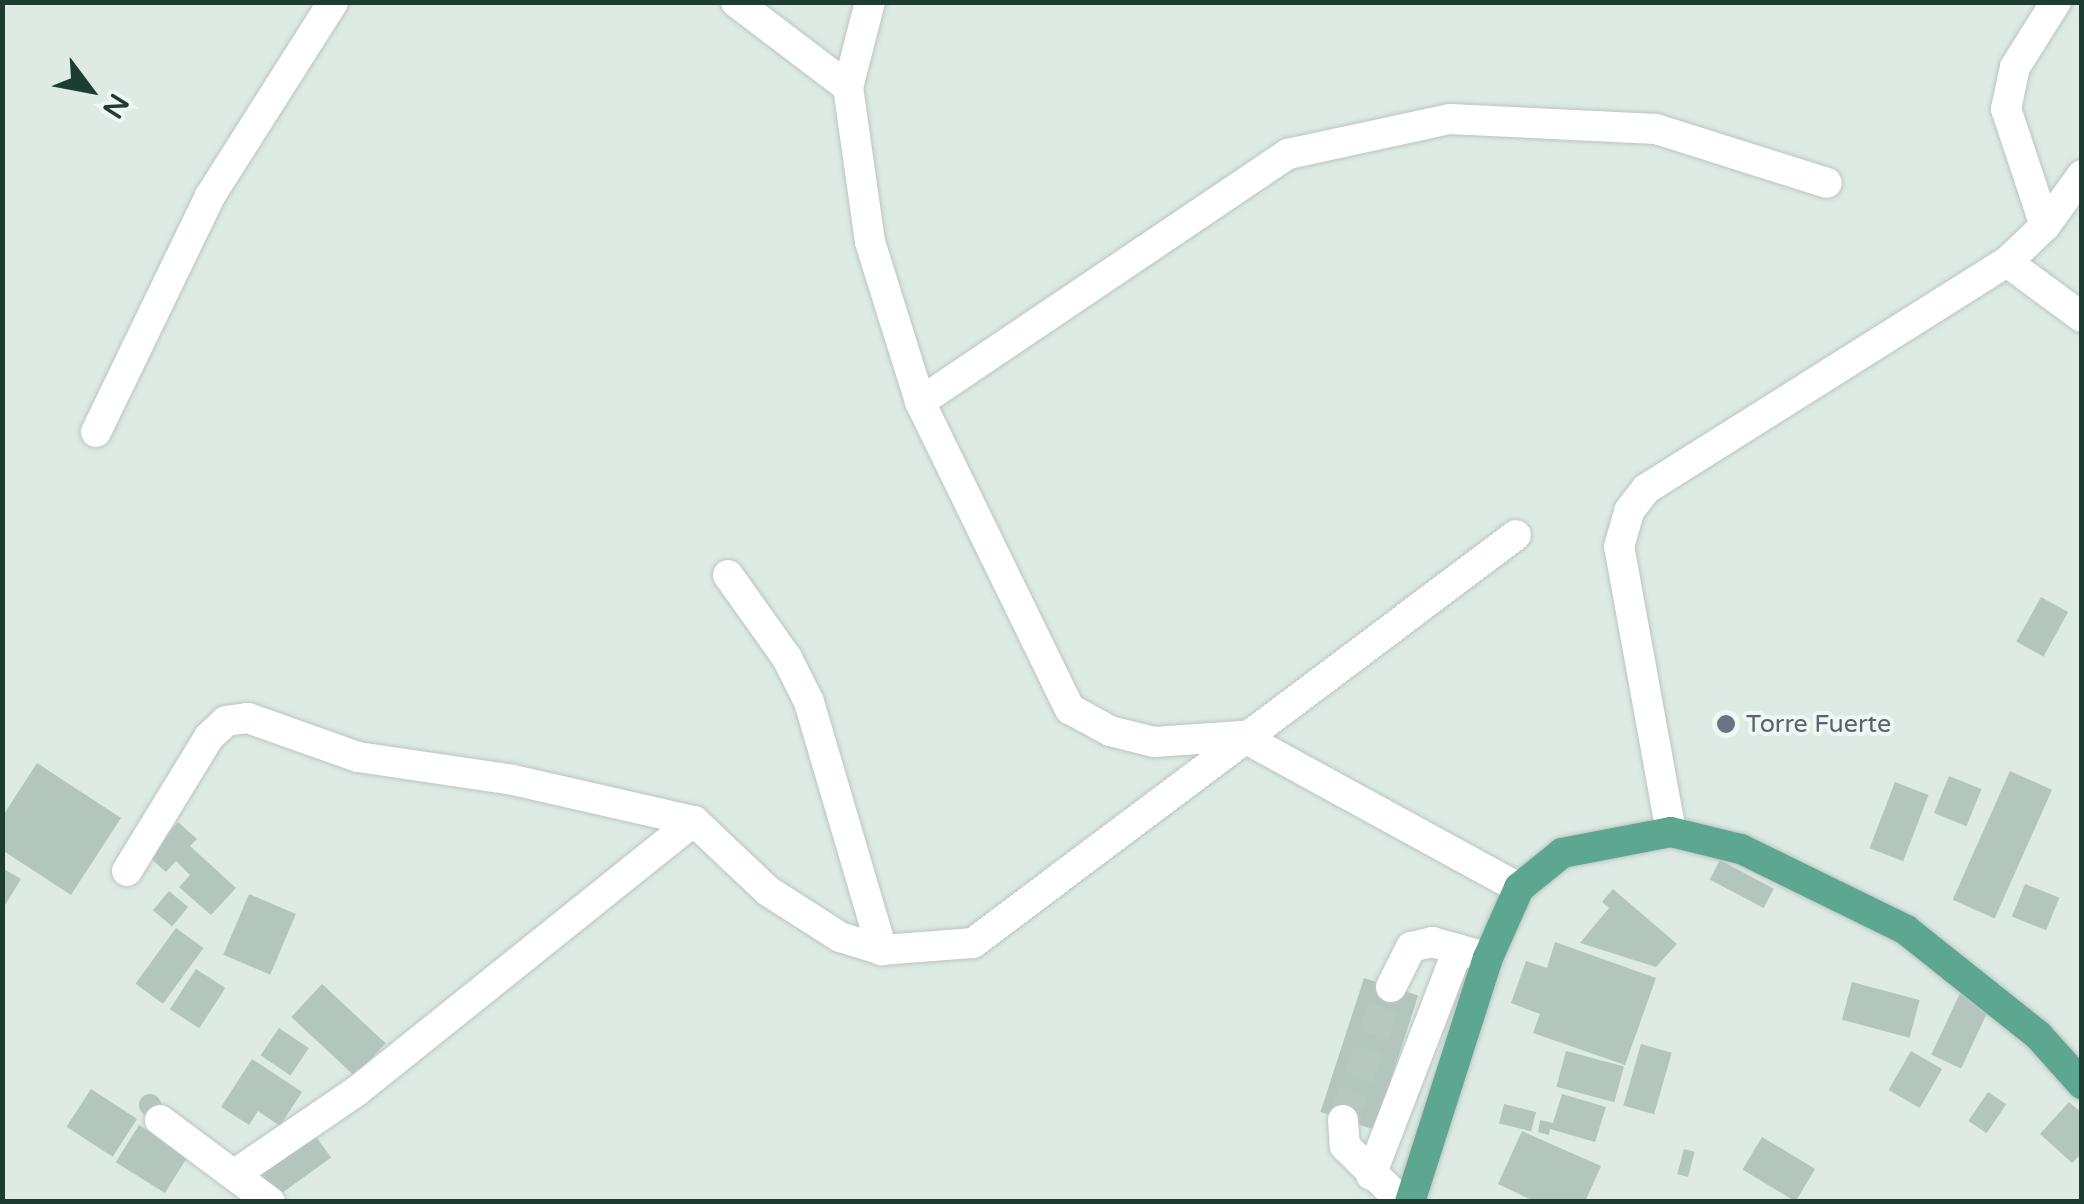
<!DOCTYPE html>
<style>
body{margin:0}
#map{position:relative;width:2084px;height:1204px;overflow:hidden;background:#ddebe4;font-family:"Varela Round",sans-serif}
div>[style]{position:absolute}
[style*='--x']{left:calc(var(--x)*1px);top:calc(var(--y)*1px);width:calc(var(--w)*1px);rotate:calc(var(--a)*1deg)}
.building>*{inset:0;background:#b3c6bd;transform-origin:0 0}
.round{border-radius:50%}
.minor-tunnel>*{height:30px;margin-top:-15px;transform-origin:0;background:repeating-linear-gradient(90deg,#b7c8c0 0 30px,transparent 0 45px)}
.roads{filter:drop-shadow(0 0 2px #bbc5c2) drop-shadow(0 0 2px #bbc5c2)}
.minor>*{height:30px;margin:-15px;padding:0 15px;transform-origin:15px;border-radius:15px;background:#fff}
.major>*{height:30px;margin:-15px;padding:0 15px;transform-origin:15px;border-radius:15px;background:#5da68f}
.dots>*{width:28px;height:28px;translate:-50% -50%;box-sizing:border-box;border:5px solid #eef8f2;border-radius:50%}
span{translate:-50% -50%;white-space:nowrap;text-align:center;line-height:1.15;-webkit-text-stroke:8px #eef8f2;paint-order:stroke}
.worship-label{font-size:25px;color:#5b616d}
.left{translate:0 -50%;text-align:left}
.frame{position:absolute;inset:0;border:5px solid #1d3d32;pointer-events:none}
.north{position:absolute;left:40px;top:40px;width:100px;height:100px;-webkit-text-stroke:8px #eef8f2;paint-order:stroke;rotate:122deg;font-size:28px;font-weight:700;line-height:40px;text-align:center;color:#1d3d32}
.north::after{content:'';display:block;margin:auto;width:35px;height:45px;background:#1d3d32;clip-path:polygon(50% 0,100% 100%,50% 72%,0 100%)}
</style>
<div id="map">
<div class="building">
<i style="left:2041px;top:597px;width:31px;height:51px;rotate:29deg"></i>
<i style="clip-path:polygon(37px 763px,121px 818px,71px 895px,2px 850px,2px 817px)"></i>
<i style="left:2010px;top:771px;width:46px;height:141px;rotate:24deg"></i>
<i style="left:1949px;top:776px;width:35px;height:40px;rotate:22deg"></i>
<i style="left:1895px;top:782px;width:36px;height:71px;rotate:21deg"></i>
<i style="clip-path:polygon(178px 822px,197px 839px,190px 846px,236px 888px,211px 915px,179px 887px,190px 875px,176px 861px,166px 872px,148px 856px)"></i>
<i style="left:1720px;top:860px;width:61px;height:22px;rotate:28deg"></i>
<i style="clip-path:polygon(2px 868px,21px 879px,2px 910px)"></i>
<i style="left:2025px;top:884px;width:37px;height:35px;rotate:22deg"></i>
<i style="clip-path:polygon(1613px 889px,1677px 944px,1656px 967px,1580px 943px,1609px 908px,1602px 902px)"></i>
<i style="left:169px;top:891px;width:25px;height:25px;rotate:40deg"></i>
<i style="left:249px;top:894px;width:51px;height:66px;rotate:23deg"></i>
<i style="left:176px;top:928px;width:34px;height:69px;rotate:36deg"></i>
<i style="clip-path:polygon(1555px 942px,1656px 978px,1625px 1065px,1533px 1033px,1540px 1014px,1511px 1003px,1526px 961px,1547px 968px)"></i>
<i style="left:196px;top:969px;width:35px;height:48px;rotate:33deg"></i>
<i style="left:1364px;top:978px;width:57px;height:141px;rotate:18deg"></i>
<i style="left:1852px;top:982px;width:70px;height:39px;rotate:15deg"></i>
<i style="left:322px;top:984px;width:87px;height:45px;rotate:43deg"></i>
<i style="left:1960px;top:993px;width:33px;height:68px;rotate:25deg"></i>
<i style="left:279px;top:1028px;width:36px;height:33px;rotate:34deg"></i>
<i style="left:1641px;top:1044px;width:32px;height:64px;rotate:16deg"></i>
<i style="left:1566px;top:1051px;width:60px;height:37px;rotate:15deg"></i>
<i style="left:1911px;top:1051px;width:36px;height:45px;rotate:30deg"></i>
<i style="clip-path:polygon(252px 1059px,302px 1092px,280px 1126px,258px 1111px,249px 1125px,221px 1107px)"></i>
<i style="left:91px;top:1089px;width:55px;height:45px;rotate:33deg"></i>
<i style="left:1988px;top:1092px;width:22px;height:35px;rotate:34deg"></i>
<i style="clip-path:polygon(1562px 1094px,1606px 1107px,1595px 1142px,1550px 1129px,1549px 1135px,1538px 1132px,1540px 1120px,1553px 1123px)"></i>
<i class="round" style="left:139px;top:1094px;width:22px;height:22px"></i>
<i style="clip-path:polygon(2069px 1102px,2082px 1113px,2082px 1153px,2072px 1163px,2040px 1134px)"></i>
<i style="left:1504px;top:1104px;width:33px;height:20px;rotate:14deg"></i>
<i style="left:139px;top:1125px;width:58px;height:44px;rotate:32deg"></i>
<i style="clip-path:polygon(1522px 1131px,1601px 1166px,1585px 1202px,1536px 1202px,1498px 1184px)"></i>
<i style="left:314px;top:1134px;width:29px;height:67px;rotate:54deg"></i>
<i style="left:1762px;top:1137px;width:62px;height:38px;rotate:31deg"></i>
<i style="left:1684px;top:1149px;width:11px;height:26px;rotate:15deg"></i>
</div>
<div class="minor-tunnel">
<i style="--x:1343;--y:1120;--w:141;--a:-70.2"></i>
</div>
<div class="roads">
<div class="minor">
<i style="--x:736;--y:2;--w:141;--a:37.2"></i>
<i style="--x:870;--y:2;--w:88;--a:104.5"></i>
<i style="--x:848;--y:87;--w:157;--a:81.9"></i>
<i style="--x:870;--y:242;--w:168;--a:72.6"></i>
<i style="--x:920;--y:402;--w:342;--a:64"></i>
<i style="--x:1070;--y:709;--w:46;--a:28.8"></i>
<i style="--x:1110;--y:731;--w:45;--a:14"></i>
<i style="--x:1154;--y:742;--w:87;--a:-3.9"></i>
<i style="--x:1241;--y:736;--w:317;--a:28.7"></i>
<i style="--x:2045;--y:226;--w:123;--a:-108.4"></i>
<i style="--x:2006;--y:109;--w:43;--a:-77.9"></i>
<i style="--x:2015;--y:67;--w:77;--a:-57.8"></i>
<i style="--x:2007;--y:262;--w:93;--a:36.3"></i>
<i style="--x:920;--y:402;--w:444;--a:-34"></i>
<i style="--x:1288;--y:154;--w:166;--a:-12.2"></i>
<i style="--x:1450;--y:119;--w:206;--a:2.8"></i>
<i style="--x:1656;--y:129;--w:179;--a:17.5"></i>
<i style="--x:96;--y:432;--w:262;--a:-64.2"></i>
<i style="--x:210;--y:196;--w:230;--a:-57.6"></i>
<i style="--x:728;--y:575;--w:102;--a:54.6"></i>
<i style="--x:787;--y:658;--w:49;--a:63.4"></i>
<i style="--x:809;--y:702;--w:259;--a:73.6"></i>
<i style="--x:1671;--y:832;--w:290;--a:-100.3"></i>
<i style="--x:1619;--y:547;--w:37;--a:-74"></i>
<i style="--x:1629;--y:511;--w:28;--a:-52"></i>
<i style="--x:1646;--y:489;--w:426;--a:-32.2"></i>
<i style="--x:2007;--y:262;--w:52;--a:-43.5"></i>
<i style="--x:2045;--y:226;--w:63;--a:-54"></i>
<i style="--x:127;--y:871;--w:157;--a:-58.5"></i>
<i style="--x:209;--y:737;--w:23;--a:-43"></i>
<i style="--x:226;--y:721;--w:22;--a:-8"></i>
<i style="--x:248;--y:718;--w:117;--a:19.5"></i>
<i style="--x:358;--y:757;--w:157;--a:8.4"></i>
<i style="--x:513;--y:780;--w:186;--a:12.8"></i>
<i style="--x:694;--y:821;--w:102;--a:43.4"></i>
<i style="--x:768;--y:891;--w:85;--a:32.6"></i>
<i style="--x:840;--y:937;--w:44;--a:17.2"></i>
<i style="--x:882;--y:950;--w:91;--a:-4.4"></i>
<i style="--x:973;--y:943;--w:679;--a:-36.92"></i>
<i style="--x:1391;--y:987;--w:45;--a:-63.4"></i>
<i style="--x:1411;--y:947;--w:22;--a:-13"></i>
<i style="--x:1432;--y:942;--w:45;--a:15.6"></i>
<i style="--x:160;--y:1120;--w:137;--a:36.7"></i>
<i style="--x:1343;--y:1120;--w:26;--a:86"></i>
<i style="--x:1345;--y:1146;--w:80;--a:44.5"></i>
<i style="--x:238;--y:1172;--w:145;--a:-34.3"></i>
<i style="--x:358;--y:1090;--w:430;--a:-38.7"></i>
<i style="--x:1371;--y:1175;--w:242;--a:-68.9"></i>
</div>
<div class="major">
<i style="--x:1410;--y:1202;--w:256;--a:-72.3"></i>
<i style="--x:1488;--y:958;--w:77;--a:-66.1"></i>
<i style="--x:1519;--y:888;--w:55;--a:-39.1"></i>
<i style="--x:1562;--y:853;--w:111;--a:-10.9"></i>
<i style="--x:1671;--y:832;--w:72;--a:13.7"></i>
<i style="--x:1741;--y:849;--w:184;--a:26.1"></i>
<i style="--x:1906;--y:930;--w:169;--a:38.5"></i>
<i style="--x:2038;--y:1035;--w:66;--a:48.1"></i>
</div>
</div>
<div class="dots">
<i style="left:1726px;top:724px;background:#6b7280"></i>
</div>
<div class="worship-label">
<span class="left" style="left:1746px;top:724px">Torre Fuerte</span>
</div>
<div class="frame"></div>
<div class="north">N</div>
</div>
